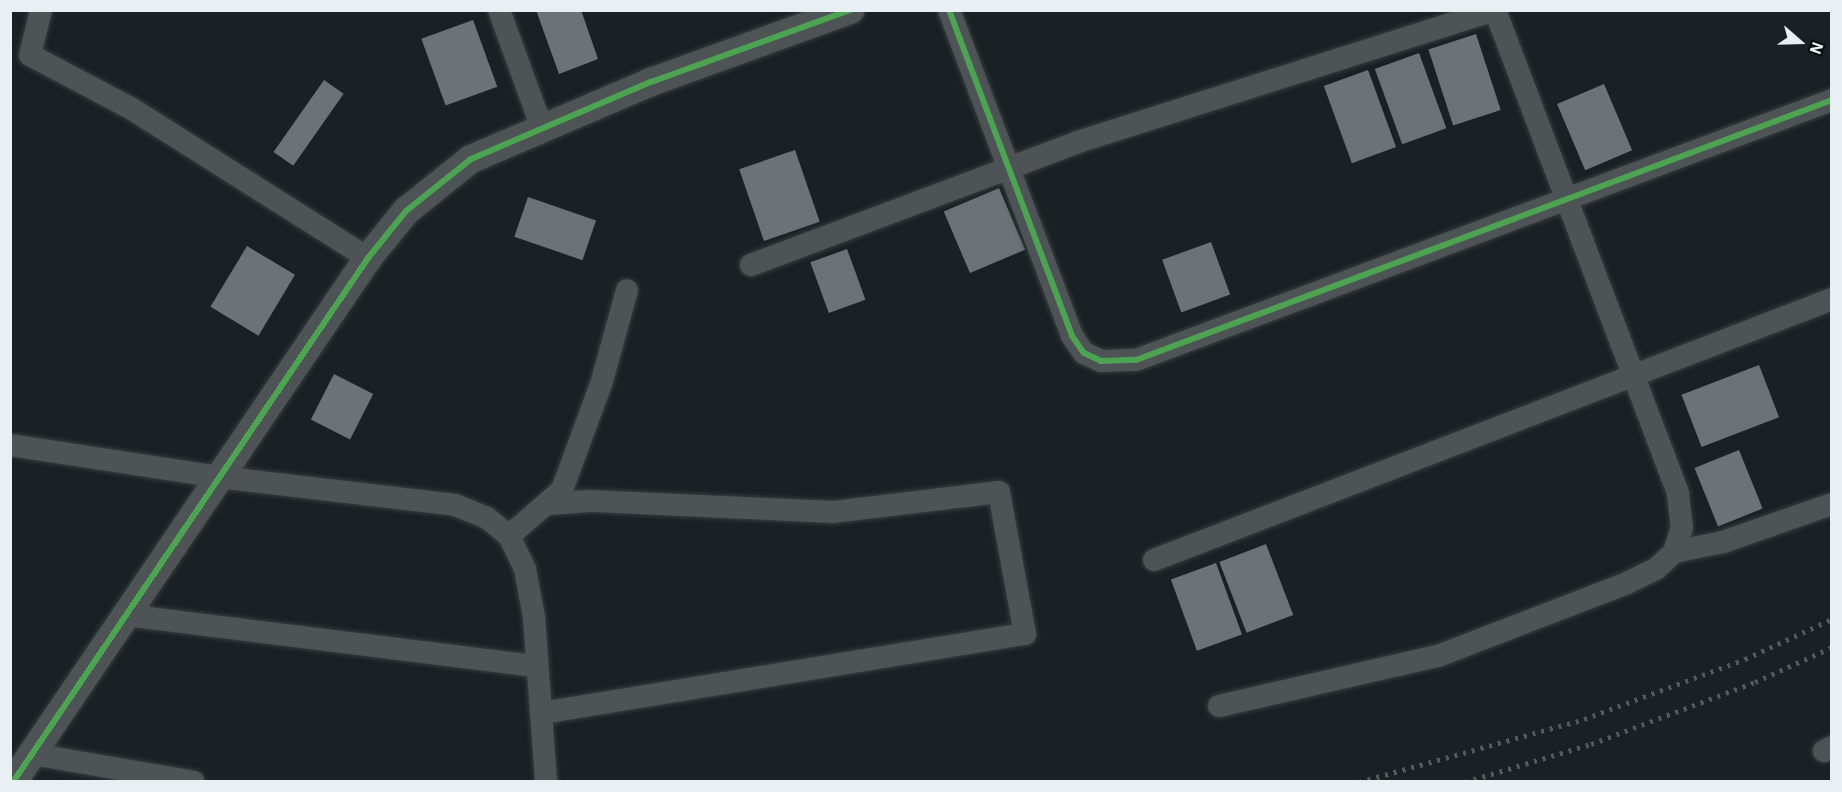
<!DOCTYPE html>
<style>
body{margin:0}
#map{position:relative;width:1842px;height:792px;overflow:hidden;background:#1a2124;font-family:"IBM Plex Sans",sans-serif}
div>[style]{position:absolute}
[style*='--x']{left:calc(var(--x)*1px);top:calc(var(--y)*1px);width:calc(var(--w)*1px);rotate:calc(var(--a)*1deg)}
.building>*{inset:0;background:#6c7376;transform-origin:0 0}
.roads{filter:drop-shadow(0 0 2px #373c3f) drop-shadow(0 0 2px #373c3f)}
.minor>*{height:22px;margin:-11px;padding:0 11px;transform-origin:11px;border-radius:11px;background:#4e5355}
.tertiary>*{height:28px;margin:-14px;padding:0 14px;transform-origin:14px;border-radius:14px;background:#4e5355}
.rail>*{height:4.5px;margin-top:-2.25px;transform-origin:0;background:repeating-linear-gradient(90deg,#55595b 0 3px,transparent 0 9px)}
.cycleway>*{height:6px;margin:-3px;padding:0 3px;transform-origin:3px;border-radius:3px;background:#4ca352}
span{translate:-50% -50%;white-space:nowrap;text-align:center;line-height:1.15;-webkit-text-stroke:6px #060b0d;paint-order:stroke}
.frame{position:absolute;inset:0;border:12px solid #e8f0f4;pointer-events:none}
.north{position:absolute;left:1770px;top:12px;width:60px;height:60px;-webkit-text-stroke:4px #060b0d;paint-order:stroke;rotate:110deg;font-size:16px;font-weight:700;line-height:24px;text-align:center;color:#e8f0f4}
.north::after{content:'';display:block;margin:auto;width:21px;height:27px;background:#e8f0f4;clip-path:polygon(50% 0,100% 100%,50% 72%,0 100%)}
</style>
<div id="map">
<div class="building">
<i style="clip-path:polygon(536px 10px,581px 10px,598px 59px,559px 74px)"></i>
<i style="left:473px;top:20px;width:71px;height:55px;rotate:70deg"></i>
<i style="left:1476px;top:34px;width:80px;height:50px;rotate:72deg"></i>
<i style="left:1419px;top:53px;width:80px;height:47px;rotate:70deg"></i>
<i style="left:1368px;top:70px;width:82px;height:47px;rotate:70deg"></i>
<i style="left:324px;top:80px;width:24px;height:88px;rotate:35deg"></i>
<i style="left:1604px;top:84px;width:72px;height:51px;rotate:67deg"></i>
<i style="left:795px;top:150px;width:76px;height:59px;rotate:71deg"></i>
<i style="left:999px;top:188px;width:67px;height:60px;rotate:67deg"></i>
<i style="left:528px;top:197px;width:72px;height:42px;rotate:19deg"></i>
<i style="left:1211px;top:242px;width:56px;height:52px;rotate:70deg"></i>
<i style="left:247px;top:246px;width:56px;height:71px;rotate:31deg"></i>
<i style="left:847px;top:249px;width:54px;height:39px;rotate:70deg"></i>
<i style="left:1759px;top:365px;width:56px;height:83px;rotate:69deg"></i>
<i style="left:334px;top:374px;width:44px;height:51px;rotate:27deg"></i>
<i style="left:1739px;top:450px;width:63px;height:48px;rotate:68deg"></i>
<i style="left:1266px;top:544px;width:76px;height:50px;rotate:69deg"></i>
<i style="left:1216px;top:563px;width:76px;height:48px;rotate:70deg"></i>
</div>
<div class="roads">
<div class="minor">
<i style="--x:41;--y:10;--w:46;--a:103.7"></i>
<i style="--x:30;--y:55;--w:115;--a:27.9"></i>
<i style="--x:132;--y:109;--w:279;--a:32.3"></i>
<i style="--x:499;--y:10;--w:126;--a:70"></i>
<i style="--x:949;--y:10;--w:348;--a:69.3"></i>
<i style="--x:1072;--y:336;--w:21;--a:55"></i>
<i style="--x:1084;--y:353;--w:19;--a:25"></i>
<i style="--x:1101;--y:361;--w:35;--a:-2"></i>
<i style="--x:1136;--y:360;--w:743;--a:-20.48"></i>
<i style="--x:751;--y:265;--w:349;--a:-20.6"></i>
<i style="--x:1078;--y:142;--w:435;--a:-17.6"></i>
<i style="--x:10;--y:445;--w:210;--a:8.7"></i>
<i style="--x:218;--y:477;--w:239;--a:6.7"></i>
<i style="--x:455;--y:505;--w:35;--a:22"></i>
<i style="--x:487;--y:518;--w:28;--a:39"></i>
<i style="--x:509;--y:536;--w:37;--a:64"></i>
<i style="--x:525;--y:569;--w:49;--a:79.4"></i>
<i style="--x:534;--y:617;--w:165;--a:85.8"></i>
<i style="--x:509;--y:536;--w:70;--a:-41"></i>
<i style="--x:562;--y:490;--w:116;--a:-69.8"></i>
<i style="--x:602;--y:381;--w:94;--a:-74.6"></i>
<i style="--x:1674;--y:552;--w:50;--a:-11.5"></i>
<i style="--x:1723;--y:542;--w:115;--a:-19.2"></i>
<i style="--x:1154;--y:560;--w:727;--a:-21.05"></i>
<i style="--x:125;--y:615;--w:415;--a:7.1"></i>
<i style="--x:1219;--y:706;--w:225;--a:-12.9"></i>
<i style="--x:1438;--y:656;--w:203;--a:-21.1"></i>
<i style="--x:1627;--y:583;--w:32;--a:-26"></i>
<i style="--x:1656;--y:569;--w:25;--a:-43"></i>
<i style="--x:1674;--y:552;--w:25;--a:-72"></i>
<i style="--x:1682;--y:528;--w:35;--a:-97"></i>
<i style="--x:1678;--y:493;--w:517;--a:-110.75"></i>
<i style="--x:541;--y:713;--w:490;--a:-9.3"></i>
<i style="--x:1025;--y:634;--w:144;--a:-100.4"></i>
<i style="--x:999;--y:492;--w:166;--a:173.1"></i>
<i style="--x:834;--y:512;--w:245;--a:-177.4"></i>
<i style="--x:589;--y:501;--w:40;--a:175.7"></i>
<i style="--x:1824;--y:751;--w:9;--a:-27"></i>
<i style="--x:32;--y:754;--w:164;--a:9.8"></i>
</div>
<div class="tertiary">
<i style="--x:13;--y:782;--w:633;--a:-55.88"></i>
<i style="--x:368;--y:258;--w:60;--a:-51"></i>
<i style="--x:406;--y:211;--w:83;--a:-38.7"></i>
<i style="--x:471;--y:159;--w:196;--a:-23.2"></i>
<i style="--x:651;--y:82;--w:212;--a:-19.9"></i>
</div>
</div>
<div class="rail">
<i style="--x:1359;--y:782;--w:234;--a:-15.6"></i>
<i style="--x:1584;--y:719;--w:172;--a:-20.4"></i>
<i style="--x:1745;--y:659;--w:96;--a:-24.7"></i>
<i style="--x:1465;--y:782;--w:132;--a:-16.8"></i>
<i style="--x:1591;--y:744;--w:175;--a:-20.7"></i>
<i style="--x:1755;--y:682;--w:85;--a:-24.4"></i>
</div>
<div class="cycleway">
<i style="--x:949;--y:10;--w:348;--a:69.3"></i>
<i style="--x:1072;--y:336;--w:21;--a:55"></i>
<i style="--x:1084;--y:353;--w:19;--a:25"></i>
<i style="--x:1101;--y:361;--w:35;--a:-2"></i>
<i style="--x:1136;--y:360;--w:743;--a:-20.48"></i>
<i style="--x:13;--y:782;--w:633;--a:-55.88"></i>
<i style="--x:368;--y:258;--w:60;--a:-51"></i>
<i style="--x:406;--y:211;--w:83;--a:-38.7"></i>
<i style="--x:471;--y:159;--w:196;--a:-23.2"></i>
<i style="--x:651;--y:82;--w:212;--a:-19.9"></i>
</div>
<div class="frame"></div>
<div class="north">N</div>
</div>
